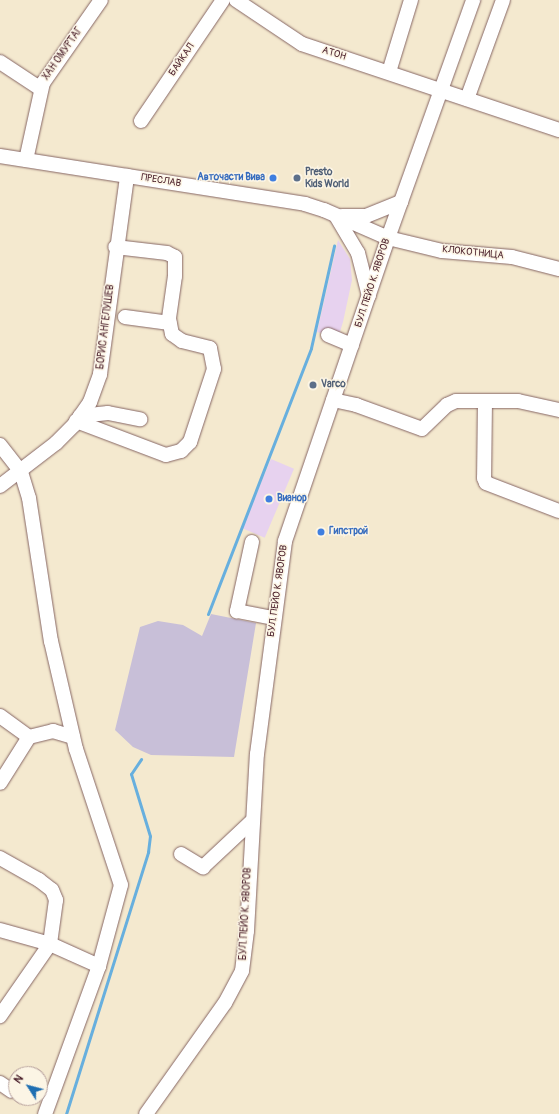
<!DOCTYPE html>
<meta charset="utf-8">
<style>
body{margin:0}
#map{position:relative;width:559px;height:1114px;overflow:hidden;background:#f4e9cf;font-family:Pangolin,sans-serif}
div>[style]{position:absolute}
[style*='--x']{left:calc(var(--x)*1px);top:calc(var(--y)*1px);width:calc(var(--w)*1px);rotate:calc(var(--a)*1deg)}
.built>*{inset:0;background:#e7d2ef;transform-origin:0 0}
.industrial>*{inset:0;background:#c8bfd8}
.stream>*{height:3px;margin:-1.5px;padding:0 1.5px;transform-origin:1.5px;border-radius:1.5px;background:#67afde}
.roads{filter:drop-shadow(0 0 1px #866664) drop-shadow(0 0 1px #866664)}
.minor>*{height:14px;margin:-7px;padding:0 7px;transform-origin:7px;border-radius:7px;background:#fff}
.dots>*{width:11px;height:11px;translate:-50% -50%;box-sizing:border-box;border:2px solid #fcf5e5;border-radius:50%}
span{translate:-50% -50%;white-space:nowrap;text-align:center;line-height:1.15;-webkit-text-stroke:3px #fcf5e5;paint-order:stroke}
.street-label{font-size:10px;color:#4a1f2b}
.service-label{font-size:10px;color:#4e5e75;font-weight:700}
.left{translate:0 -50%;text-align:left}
.shop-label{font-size:10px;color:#366cbe;font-weight:700}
.right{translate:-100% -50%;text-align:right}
.north{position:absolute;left:8px;top:1066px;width:40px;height:40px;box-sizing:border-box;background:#fcf5e5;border:1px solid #b59f9b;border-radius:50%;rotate:306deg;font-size:11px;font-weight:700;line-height:16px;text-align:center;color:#4a1f2b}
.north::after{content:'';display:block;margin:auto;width:14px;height:18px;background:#1f6fb2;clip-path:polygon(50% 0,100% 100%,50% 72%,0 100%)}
</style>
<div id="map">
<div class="built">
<i style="clip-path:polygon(338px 240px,350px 259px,352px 280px,343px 322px,339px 335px,335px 337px,317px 332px)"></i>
<i style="left:271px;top:459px;width:25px;height:75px;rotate:23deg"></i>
</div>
<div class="industrial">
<i style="clip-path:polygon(211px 614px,256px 623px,234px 757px,151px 755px,133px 747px,115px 730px,140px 627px,158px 621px,183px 625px,202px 636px)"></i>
</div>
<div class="stream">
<i style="--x:208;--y:614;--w:285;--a:-68.8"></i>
<i style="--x:311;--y:348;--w:105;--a:-77.3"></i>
<i style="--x:66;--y:1114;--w:275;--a:-72.6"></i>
<i style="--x:148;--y:852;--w:16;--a:-83"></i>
<i style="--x:150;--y:836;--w:65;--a:-107"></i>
<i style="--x:131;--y:774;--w:18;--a:-56"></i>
</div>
<div class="roads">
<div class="minor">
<i style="--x:236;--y:0;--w:79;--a:33.7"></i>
<i style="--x:302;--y:44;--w:271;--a:18.5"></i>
<i style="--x:0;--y:62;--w:49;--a:33.4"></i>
<i style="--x:389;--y:72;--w:75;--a:-73"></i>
<i style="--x:467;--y:99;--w:105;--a:-70"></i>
<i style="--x:141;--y:121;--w:146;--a:-55.9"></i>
<i style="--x:0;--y:156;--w:309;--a:8.9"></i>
<i style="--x:305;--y:204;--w:20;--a:18"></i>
<i style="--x:324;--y:210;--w:70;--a:23.6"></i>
<i style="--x:388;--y:238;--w:56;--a:13.5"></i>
<i style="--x:442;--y:251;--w:70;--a:4.9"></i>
<i style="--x:512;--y:257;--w:49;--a:14.3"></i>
<i style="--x:26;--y:160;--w:79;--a:-77.6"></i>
<i style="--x:43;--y:83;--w:101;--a:-55.1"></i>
<i style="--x:336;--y:216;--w:43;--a:59.3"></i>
<i style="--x:358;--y:253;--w:44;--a:75.7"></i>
<i style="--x:342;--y:216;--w:24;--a:0"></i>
<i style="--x:366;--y:216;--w:38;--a:-22"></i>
<i style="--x:125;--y:317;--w:45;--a:7.6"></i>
<i style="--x:328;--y:335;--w:26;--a:23"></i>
<i style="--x:333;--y:400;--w:24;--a:12"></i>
<i style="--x:356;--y:405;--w:70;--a:20"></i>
<i style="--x:422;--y:429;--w:35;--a:-44"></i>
<i style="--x:447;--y:405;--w:10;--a:-24"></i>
<i style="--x:456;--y:401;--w:29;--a:0"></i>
<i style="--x:485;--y:401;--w:77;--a:90.7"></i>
<i style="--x:484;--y:478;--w:5;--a:68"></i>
<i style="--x:486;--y:483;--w:78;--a:21"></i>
<i style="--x:485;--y:401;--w:33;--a:0"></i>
<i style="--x:518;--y:401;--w:42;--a:12.4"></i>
<i style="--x:80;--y:416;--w:28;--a:-6"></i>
<i style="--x:108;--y:413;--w:33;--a:11"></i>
<i style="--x:76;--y:421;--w:96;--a:20.7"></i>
<i style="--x:166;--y:455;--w:16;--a:-15"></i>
<i style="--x:181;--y:451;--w:13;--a:-45"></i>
<i style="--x:190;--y:442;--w:77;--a:-71.8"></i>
<i style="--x:214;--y:369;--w:21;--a:-101"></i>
<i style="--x:210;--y:348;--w:29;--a:-166"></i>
<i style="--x:182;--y:341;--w:12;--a:-145"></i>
<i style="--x:172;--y:334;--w:16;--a:-101"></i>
<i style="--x:169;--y:318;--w:42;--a:-81.9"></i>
<i style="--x:175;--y:276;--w:19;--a:-90"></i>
<i style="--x:175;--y:257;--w:9;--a:-153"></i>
<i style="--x:167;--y:253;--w:52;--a:-173.4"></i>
<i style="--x:0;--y:445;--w:34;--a:52"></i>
<i style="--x:21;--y:472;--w:27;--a:73"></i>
<i style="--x:29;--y:498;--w:145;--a:81.3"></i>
<i style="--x:51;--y:641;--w:111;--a:77"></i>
<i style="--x:76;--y:749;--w:143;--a:71.7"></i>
<i style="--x:121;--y:885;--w:84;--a:105.2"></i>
<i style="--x:99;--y:966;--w:158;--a:110"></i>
<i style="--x:0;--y:486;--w:71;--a:-37.5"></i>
<i style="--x:56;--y:443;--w:25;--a:-45"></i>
<i style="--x:74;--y:425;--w:28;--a:-55"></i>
<i style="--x:90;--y:402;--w:30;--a:-70"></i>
<i style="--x:100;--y:374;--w:200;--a:-82.2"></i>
<i style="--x:252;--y:542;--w:71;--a:102.3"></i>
<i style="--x:237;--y:611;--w:38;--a:11"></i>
<i style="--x:0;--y:716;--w:36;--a:36"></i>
<i style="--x:29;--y:737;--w:54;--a:122.2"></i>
<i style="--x:29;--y:737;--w:25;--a:-14"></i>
<i style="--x:53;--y:731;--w:21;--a:17"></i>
<i style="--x:181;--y:854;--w:26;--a:31"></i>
<i style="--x:203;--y:867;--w:66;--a:-43.2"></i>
<i style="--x:0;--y:858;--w:45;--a:29.4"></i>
<i style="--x:39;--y:880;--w:16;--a:38"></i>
<i style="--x:52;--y:890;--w:11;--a:68"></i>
<i style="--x:56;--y:900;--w:44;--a:97.8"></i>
<i style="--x:50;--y:944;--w:88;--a:124.8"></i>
<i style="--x:0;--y:930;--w:52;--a:15.6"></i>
<i style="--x:50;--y:944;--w:54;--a:24.2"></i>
<i style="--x:0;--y:1083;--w:14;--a:34"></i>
<i style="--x:146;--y:1114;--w:136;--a:-54.6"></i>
<i style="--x:225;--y:1003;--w:36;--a:-62"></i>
<i style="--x:242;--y:971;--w:40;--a:-82.9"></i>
<i style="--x:247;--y:931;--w:177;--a:-86.8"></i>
<i style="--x:257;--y:754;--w:215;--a:-82.5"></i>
<i style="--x:285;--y:541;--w:320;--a:-71.2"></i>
<i style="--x:388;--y:238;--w:253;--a:-70.3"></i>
</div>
</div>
<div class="dots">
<i style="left:273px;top:178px;background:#3f7fe0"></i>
<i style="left:297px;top:178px;background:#5c6f8a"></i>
<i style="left:313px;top:385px;background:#5c6f8a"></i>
<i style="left:269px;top:499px;background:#3f7fe0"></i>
<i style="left:321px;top:532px;background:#3f7fe0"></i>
</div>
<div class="street-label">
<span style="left:63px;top:54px;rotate:-55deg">ХАН ОМУРТАГ</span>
<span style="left:334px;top:54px;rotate:17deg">АТОН</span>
<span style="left:182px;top:60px;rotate:-56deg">БАЙКАЛ</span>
<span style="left:161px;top:181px;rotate:9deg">ПРЕСЛАВ</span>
<span style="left:473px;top:253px;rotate:6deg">КЛОКОТНИЦА</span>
<span style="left:373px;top:283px;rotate:-72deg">БУЛ. ПЕЙО К. ЯВОРОВ</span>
<span style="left:106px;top:327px;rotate:-83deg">БОРИС АНГЕЛУШЕВ</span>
<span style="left:278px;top:591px;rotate:-82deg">БУЛ. ПЕЙО К. ЯВОРОВ</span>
<span style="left:246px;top:914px;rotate:-87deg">БУЛ. ПЕЙО К. ЯВОРОВ</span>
</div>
<div class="service-label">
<span class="left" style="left:305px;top:178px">Presto<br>Kids World</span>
<span class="left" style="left:321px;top:385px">Varco</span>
</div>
<div class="shop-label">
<span class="right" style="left:265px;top:178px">Авточасти Вива</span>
<span class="left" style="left:277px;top:499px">Вианор</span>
<span class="left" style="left:329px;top:532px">Гипстрой</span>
</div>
<div class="north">N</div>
</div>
